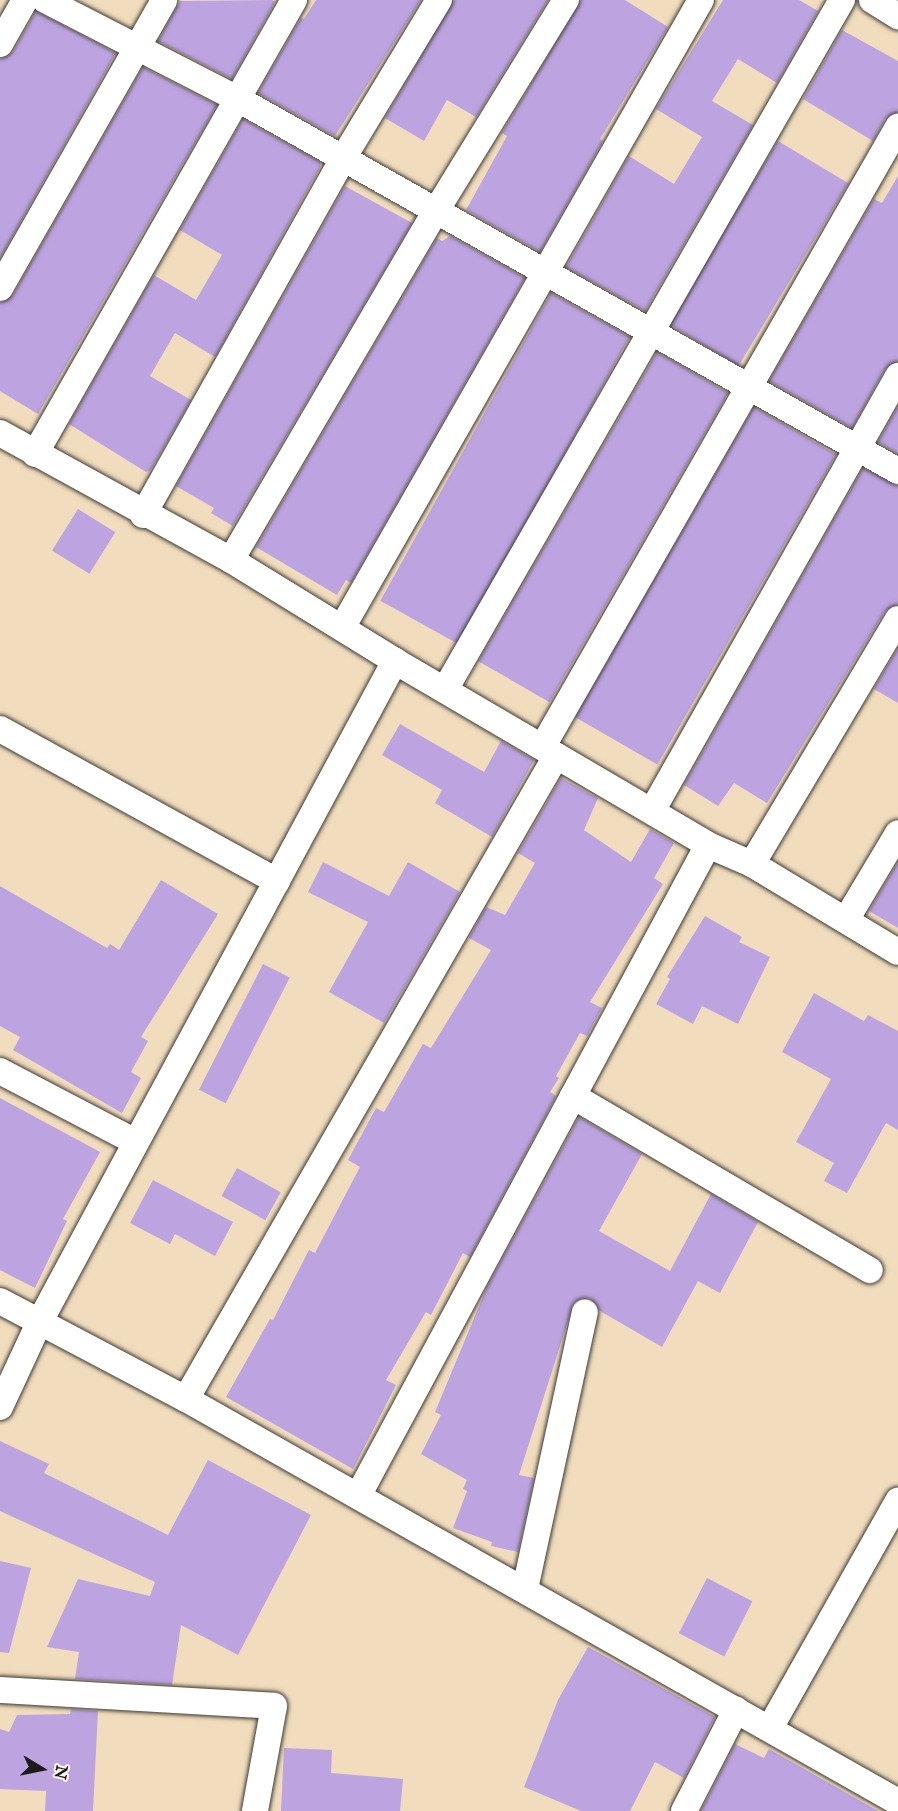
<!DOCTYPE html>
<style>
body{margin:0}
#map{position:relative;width:898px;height:1811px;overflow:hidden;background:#f1ddbd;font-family:"IM FELL English",serif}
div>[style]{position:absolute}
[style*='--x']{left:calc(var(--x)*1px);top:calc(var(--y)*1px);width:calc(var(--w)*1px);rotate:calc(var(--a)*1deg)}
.building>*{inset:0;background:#bda4e1;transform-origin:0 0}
.roads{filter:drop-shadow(0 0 2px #3c3934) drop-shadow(0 0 2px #3c3934)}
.minor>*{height:26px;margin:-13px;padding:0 13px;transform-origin:13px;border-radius:13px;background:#fff}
span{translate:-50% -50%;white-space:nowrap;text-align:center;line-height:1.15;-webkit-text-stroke:5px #fbf7ec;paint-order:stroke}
.north{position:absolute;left:12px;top:1739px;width:60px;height:60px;-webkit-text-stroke:4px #fbf7ec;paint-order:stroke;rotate:100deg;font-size:16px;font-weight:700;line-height:24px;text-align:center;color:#1c1c1c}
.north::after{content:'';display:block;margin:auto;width:21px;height:27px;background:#1c1c1c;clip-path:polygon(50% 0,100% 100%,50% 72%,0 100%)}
</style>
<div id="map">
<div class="building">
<i style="clip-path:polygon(272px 0,275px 2px,232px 79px,158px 41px,180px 1px)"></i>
<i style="clip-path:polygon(316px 0,421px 0,335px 136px,258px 93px,301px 18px,304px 19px)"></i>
<i style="clip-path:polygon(454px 0,548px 0,476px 117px,447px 100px,424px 141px,385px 118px)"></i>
<i style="clip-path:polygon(581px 0,625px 0,668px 27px,600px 139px,603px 141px,540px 252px,466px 210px,507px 136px,502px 133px)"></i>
<i style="clip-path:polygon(723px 0,799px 0,818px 11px,777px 83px,738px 59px,712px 101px,753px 125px,645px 311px,566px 267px,629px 156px,674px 184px,702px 137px,656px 109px)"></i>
<i style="clip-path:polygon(36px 11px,116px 53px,0 258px,0 59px,13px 52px)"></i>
<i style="clip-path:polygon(842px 30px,898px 61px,898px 112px,885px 119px,873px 141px,803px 99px)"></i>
<i style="clip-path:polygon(143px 67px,217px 105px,38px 414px,0 391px,0 303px,13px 295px)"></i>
<i style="clip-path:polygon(243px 119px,320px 162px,320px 167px,215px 357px,175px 333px,150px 376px,191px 400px,150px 471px,146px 472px,69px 424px,154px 275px,196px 300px,222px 255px,180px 230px)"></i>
<i style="left:778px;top:141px;width:82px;height:213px;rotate:31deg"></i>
<i style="clip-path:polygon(898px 176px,898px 361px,885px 369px,852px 428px,769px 381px,874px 199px,882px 203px)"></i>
<i style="clip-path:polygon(345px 186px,412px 223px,233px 526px,211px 513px,214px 508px,176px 486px)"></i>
<i style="clip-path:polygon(450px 236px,525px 278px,351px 583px,346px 580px,337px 595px,256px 547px,437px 238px,442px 241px)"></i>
<i style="left:551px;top:293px;width:90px;height:352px;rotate:29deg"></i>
<i style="left:657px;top:352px;width:82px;height:357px;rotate:30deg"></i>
<i style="clip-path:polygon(898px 406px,898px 454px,878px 442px)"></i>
<i style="left:754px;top:407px;width:95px;height:358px;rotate:30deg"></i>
<i style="clip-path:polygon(863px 468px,898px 486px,898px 604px,885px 611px,767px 803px,734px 783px,718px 806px,684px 785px)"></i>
<i style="left:78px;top:509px;width:44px;height:49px;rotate:32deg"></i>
<i style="clip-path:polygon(898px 648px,898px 703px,874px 689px)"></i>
<i style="clip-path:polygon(400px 724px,484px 772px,501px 741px,534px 760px,492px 837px,435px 803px,442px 790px,382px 755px)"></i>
<i style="clip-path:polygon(561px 778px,598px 798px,584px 830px,631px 862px,650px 829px,674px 843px,654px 878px,663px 884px,590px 1002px,602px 1008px,587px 1036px,580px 1033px,556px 1076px,559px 1078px,550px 1092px,556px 1096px,470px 1257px,463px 1253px,431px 1315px,426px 1312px,386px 1380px,396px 1385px,353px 1469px,226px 1397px,270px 1319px,273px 1320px,309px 1250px,315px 1253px,360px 1167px,348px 1160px,376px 1108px,384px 1112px,423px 1044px,431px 1048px,491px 950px,469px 938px,486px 907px,505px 915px,535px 863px,518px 853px)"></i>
<i style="clip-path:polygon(323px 862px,389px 896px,408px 862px,460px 892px,384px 1023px,329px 992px,368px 922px,308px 892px)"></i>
<i style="clip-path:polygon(898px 862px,898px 928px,869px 911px)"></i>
<i style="clip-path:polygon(161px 880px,218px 914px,141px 1037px,148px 1041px,131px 1072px,141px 1078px,122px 1113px,13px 1050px,20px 1037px,0 1026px,0 886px,107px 948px,110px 944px,119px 950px)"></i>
<i style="clip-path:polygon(705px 916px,742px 937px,739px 942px,770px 957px,738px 1024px,702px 1006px,693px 1024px,656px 1004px,670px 979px,667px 977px)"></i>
<i style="left:263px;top:964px;width:30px;height:141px;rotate:27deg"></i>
<i style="clip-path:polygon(814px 993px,864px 1021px,868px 1015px,898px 1031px,898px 1130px,886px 1123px,847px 1193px,824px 1181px,834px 1163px,796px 1142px,831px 1079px,782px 1052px)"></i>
<i style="clip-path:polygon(0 1098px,100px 1152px,63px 1219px,67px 1221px,35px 1288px,0 1270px)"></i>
<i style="clip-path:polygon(579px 1117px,642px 1154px,599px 1231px,670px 1271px,711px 1194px,758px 1222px,720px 1293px,698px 1281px,662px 1347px,600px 1311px,589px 1298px,574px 1302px,519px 1475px,534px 1478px,518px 1552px,491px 1546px,492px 1542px,453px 1528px,467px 1491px,463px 1489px,467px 1480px,421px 1454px,441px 1415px,435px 1412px,487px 1287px)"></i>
<i style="left:237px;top:1168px;width:50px;height:32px;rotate:29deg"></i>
<i style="clip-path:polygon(153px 1180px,233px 1222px,215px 1256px,175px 1234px,170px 1244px,130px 1223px)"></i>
<i style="clip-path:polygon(0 1441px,49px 1464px,44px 1473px,168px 1535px,208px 1460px,311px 1515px,238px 1655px,181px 1625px,172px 1685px,75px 1679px,79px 1652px,47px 1647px,78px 1579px,150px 1596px,155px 1582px,0 1511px)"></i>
<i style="clip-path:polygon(0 1561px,31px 1568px,9px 1653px,0 1652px)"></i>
<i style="left:707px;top:1578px;width:51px;height:62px;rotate:27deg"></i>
<i style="clip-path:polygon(588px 1647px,715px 1717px,684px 1778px,655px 1762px,630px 1811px,581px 1811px,524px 1787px,558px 1700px)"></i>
<i style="clip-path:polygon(71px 1709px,98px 1711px,93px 1811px,45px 1811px,46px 1791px,0 1789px,0 1729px,9px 1732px,17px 1715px,70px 1714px)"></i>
<i style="clip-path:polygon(735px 1744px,764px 1758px,769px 1749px,878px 1811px,701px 1811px)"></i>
<i style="clip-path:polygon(284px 1748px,332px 1750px,331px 1773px,403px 1779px,400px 1811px,281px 1811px)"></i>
</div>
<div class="roads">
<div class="minor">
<i style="--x:45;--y:0;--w:215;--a:27.2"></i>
<i style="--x:236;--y:98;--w:760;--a:29.4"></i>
<i style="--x:872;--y:0;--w:31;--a:32"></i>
<i style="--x:0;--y:44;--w:51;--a:-60.4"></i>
<i style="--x:0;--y:288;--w:331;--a:-60.3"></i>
<i style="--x:0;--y:433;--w:264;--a:28.8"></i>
<i style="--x:231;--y:560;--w:193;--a:31.6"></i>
<i style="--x:395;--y:661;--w:363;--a:30.4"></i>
<i style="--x:708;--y:845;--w:48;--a:23.4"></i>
<i style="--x:752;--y:864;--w:170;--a:31.1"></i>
<i style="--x:35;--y:454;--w:523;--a:-60.3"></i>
<i style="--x:143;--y:515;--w:407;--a:-60.7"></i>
<i style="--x:342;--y:160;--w:187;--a:-58.8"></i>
<i style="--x:231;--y:560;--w:405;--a:-59.6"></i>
<i style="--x:436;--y:211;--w:248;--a:-58.4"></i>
<i style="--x:343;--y:626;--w:721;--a:-60.24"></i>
<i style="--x:446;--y:688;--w:794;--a:-60.08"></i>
<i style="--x:0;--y:729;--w:316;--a:28.8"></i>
<i style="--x:543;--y:746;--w:714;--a:-60.17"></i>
<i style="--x:652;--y:811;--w:500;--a:-60.5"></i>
<i style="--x:752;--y:864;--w:285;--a:-59.2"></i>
<i style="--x:846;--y:920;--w:101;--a:-59.1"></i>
<i style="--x:0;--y:1071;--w:153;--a:27.6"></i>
<i style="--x:573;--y:1096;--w:344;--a:30.4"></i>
<i style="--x:0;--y:1301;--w:210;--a:27.8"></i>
<i style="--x:186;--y:1399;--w:818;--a:29.51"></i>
<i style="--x:186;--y:1399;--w:742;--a:-60.08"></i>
<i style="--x:0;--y:1407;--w:93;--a:-65.1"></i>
<i style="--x:39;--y:1323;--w:752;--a:-61.73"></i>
<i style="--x:358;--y:1496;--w:739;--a:-61.74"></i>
<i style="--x:525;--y:1589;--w:283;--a:-77.8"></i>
<i style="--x:0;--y:1690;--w:274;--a:3.3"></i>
<i style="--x:274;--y:1706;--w:107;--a:100.3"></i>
<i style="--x:770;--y:1728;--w:261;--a:-60.6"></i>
<i style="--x:684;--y:1811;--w:114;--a:-62.8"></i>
</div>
</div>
<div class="north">N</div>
</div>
